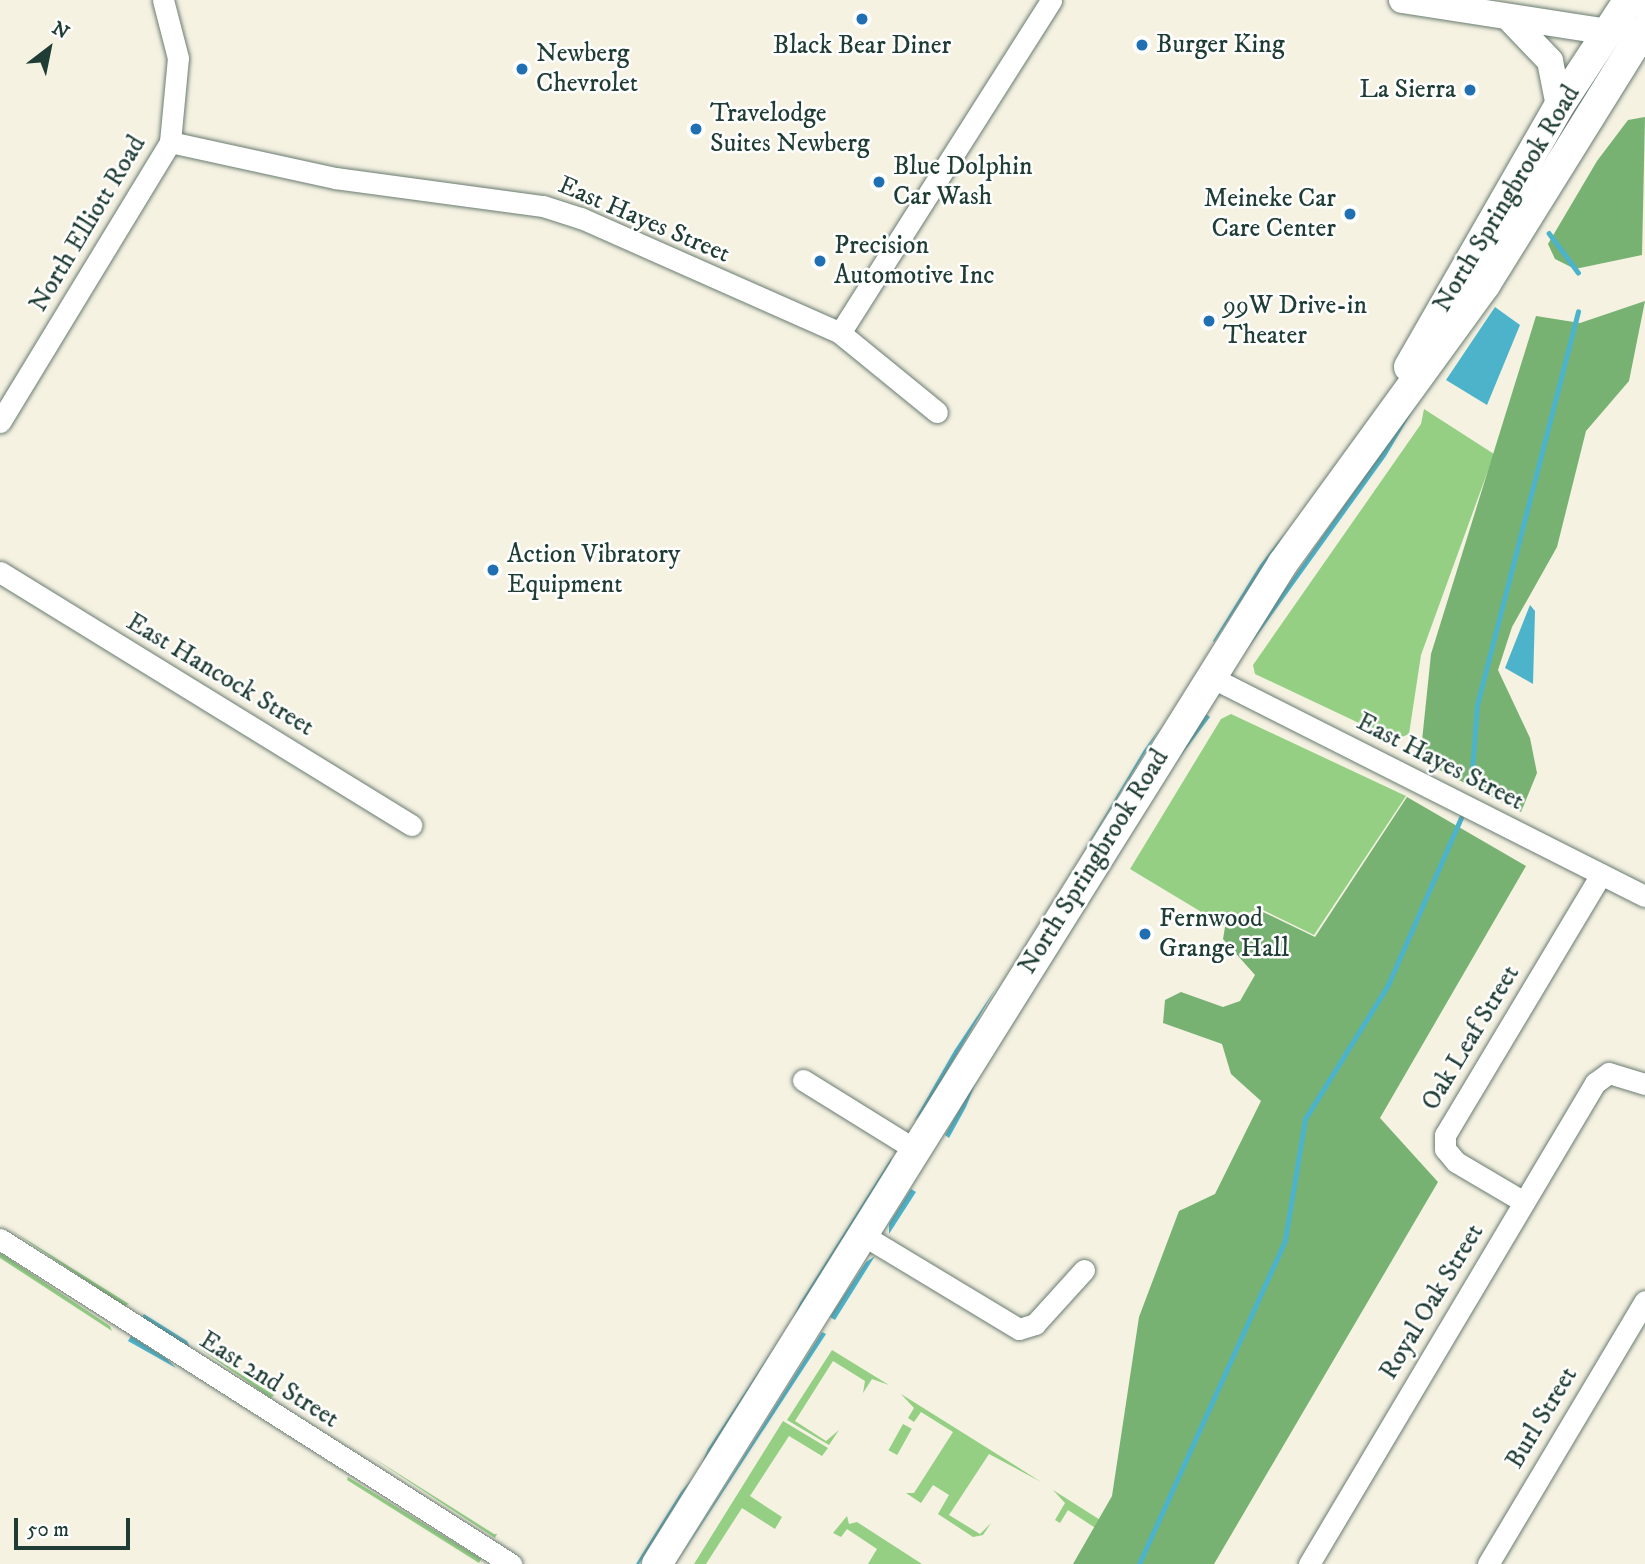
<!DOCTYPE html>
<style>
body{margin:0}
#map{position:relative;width:1645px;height:1564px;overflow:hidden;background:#f5f2e2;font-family:"IM FELL DW Pica",serif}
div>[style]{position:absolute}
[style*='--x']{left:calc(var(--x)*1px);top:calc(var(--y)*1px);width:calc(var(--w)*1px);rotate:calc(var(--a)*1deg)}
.green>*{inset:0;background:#94cf84;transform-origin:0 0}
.forest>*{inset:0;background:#77b272}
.water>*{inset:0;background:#4cb3cb;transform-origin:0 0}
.stream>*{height:4.5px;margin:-2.25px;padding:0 2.25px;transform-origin:2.25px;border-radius:2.25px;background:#4cb3cb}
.roads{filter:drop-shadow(0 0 2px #6a7c71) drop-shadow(0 0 2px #6a7c71)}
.minor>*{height:21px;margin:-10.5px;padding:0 10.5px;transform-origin:10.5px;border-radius:10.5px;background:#fff}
.major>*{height:26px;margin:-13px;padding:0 13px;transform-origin:13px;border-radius:13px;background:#fff}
.highway>*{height:30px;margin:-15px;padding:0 15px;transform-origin:15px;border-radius:15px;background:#fff}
.dots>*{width:19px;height:19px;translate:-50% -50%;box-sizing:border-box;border:4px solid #fff;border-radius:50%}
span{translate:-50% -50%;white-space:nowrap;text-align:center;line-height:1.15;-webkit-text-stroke:5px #fff;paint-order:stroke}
.poi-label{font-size:26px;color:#1f3d34}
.left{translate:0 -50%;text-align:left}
.right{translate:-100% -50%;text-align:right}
.street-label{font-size:26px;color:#1f3d34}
.north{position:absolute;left:14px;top:14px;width:70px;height:70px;-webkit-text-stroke:5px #fff;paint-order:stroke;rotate:32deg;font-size:19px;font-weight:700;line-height:28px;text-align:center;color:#1f3d34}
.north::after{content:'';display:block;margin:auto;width:24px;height:32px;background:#1f3d34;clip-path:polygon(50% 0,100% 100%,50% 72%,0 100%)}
.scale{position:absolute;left:14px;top:1518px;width:116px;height:32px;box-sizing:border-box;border:4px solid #1f3d34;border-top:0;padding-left:9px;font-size:21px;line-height:24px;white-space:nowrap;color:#1f3d34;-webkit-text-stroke:5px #fff;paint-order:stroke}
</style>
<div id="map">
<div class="green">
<i style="clip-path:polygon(1424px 409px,1494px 454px,1421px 655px,1409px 734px,1395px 740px,1255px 674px,1253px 665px,1421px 424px)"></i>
<i style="clip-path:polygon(1231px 714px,1406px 796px,1314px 935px,1259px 908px,1223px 925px,1130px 869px,1221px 719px)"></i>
<i style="clip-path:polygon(11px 1230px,129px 1304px,124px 1306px)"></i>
<i style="clip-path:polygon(0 1253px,110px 1326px,112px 1331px,0 1258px)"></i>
<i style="clip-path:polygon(193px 1344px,274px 1395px,271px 1398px)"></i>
<i style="clip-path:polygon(832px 1350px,889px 1385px,872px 1379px,863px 1393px,865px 1381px,833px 1361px,795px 1421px,826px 1441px,839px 1430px,829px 1445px,787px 1420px)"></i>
<i style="clip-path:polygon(901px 1394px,1027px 1473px,1041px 1482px,989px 1454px,949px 1515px,980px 1534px,991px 1523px,983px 1535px,973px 1537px,938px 1514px,949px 1495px,933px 1485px,921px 1503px,906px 1493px,914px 1493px,953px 1432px,921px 1412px,914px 1422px,908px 1418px,914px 1408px)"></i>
<i style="clip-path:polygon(783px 1421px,828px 1448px,822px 1456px,789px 1436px,750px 1496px,782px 1517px,775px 1529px,742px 1508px,706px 1564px,694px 1564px)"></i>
<i style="left:903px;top:1424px;width:10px;height:30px;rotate:29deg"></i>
<i style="clip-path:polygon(364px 1452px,494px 1534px,497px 1534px,495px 1538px)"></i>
<i style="clip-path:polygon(348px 1477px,481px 1559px,479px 1563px,347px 1480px)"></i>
<i style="clip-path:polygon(1053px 1490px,1105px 1523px,1100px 1531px,1068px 1510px,1060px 1523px,1055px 1520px,1065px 1503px)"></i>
<i style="clip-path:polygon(847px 1516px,849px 1524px,857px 1522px,922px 1564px,868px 1564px,877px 1549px,847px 1529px,841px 1537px,833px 1533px)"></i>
</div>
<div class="forest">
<i style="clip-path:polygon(1645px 117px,1642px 255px,1575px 269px,1555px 259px,1548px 244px,1597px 161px,1628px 120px)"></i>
<i style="clip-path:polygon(1645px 301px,1629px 381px,1586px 431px,1557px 547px,1512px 627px,1498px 670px,1530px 738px,1537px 773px,1521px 812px,1420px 760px,1431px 654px,1536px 316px,1580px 323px)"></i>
<i style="clip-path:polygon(1407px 797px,1526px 866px,1380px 1118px,1438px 1182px,1214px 1564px,1073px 1564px,1112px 1496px,1139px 1317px,1179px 1211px,1215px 1194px,1261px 1101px,1231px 1074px,1222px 1044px,1163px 1023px,1165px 1000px,1181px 992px,1223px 1007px,1240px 1001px,1255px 975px,1223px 939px,1225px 927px,1259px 910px,1315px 937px)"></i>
</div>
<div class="water">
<i style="clip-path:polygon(1495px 307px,1520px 325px,1487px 405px,1446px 380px)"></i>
<i style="clip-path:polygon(1419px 400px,1386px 456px,1246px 651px,1281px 595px)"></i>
<i style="clip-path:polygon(1285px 533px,1214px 642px,1213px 641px,1260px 565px)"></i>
<i style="clip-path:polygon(1530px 605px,1535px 611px,1533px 684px,1505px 668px)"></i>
<i style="left:1206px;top:714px;width:5px;height:178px;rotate:37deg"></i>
<i style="clip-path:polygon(1160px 728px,1078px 861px,1144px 750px)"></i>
<i style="clip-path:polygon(996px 988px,922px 1113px,914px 1121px,954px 1051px)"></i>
<i style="clip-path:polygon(977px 1079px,966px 1107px,949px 1138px,945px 1135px)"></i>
<i style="clip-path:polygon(892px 1157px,889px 1167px,793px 1318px,800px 1303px)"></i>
<i style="clip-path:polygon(911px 1189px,916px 1192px,889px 1234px,889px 1224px)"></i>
<i style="clip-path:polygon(875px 1256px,835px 1320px,830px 1317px,866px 1262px)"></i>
<i style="clip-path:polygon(144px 1314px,187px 1341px,190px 1347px,140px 1320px)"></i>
<i style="clip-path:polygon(822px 1332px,826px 1334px,676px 1564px)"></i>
<i style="clip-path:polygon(783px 1334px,702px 1463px,708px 1449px)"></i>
<i style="clip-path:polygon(131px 1336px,167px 1359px,176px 1368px,128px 1341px)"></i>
<i style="clip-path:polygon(691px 1480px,639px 1564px,636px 1564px,681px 1492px)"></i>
</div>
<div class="stream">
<i style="--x:1549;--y:233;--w:49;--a:53.4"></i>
<i style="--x:1471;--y:784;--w:79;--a:-85.7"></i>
<i style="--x:1477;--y:705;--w:406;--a:-75.6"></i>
<i style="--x:1139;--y:1564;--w:355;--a:-65.7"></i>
<i style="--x:1285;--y:1240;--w:123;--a:-80.6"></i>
<i style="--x:1305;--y:1119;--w:158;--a:-58.2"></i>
<i style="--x:1388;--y:985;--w:182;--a:-66.4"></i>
</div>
<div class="roads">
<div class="minor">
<i style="--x:170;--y:142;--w:169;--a:12.3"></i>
<i style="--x:335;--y:178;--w:210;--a:7.7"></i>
<i style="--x:543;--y:206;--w:40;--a:18"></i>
<i style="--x:581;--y:218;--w:283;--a:23.9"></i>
<i style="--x:840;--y:333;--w:125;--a:39.2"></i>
<i style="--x:840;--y:333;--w:394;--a:-57.6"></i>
<i style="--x:0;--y:422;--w:328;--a:-58.7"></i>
<i style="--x:170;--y:142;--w:84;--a:-84.6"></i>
<i style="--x:178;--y:58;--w:60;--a:-104.5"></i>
<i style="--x:0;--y:572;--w:483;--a:31.6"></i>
<i style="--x:1211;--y:677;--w:486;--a:26.8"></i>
<i style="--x:803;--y:1080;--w:133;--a:31.8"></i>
<i style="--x:1524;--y:1202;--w:79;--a:-149.5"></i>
<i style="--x:1456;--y:1162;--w:17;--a:-130"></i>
<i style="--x:1445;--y:1149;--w:14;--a:-90"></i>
<i style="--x:1445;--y:1135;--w:304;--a:-59.1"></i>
<i style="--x:863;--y:1235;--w:182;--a:31.1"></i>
<i style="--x:1019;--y:1329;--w:17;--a:-17"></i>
<i style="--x:1035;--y:1324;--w:73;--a:-47.8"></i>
<i style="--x:0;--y:1239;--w:606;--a:32.46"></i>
<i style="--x:1309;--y:1564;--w:560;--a:-59.26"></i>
<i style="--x:1595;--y:1083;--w:17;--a:-36"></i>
<i style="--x:1609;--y:1073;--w:38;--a:17"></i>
<i style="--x:1488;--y:1564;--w:306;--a:-59.2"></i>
</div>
<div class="major">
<i style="--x:1402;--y:0;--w:209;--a:8.8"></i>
<i style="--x:1508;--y:17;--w:61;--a:46.3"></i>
<i style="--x:1550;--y:61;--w:46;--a:78.7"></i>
</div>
<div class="highway">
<i style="--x:1409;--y:367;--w:301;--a:-60.1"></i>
<i style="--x:1559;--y:106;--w:126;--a:-56.7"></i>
<i style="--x:1628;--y:1;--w:17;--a:3"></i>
<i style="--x:657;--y:1564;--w:1181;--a:-57.98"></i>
<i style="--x:1283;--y:563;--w:344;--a:-54"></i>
<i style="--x:1485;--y:285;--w:303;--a:-58.1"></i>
</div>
</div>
<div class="dots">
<i style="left:862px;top:19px;background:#1f6fb2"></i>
<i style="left:1142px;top:45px;background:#1f6fb2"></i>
<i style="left:522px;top:69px;background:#1f6fb2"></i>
<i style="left:1470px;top:90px;background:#1f6fb2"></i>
<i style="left:696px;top:129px;background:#1f6fb2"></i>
<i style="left:879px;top:182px;background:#1f6fb2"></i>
<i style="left:1350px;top:214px;background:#1f6fb2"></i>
<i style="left:820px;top:261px;background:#1f6fb2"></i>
<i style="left:1209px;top:321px;background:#1f6fb2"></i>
<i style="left:493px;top:570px;background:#1f6fb2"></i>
<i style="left:1145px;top:934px;background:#1f6fb2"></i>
</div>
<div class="poi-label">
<span class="left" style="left:1156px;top:45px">Burger King</span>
<span style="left:862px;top:46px">Black Bear Diner</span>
<span class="left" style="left:536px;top:69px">Newberg<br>Chevrolet</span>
<span class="right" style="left:1456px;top:90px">La Sierra</span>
<span class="left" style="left:710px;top:129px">Travelodge<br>Suites Newberg</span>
<span class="left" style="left:893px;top:182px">Blue Dolphin<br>Car Wash</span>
<span class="right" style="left:1336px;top:214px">Meineke Car<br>Care Center</span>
<span class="left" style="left:834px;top:261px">Precision<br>Automotive Inc</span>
<span class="left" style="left:1223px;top:321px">99W Drive-in<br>Theater</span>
<span class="left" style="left:507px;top:570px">Action Vibratory<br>Equipment</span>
<span class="left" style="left:1159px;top:934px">Fernwood<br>Grange Hall</span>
</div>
<div class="street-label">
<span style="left:1507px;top:199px;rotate:-59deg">North Springbrook Road</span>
<span style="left:644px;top:220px;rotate:23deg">East Hayes Street</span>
<span style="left:88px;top:224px;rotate:-59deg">North Elliott Road</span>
<span style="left:220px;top:675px;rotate:31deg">East Hancock Street</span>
<span style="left:1440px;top:762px;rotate:27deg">East Hayes Street</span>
<span style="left:1094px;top:862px;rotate:-58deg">North Springbrook Road</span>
<span style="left:1471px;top:1038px;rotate:-59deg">Oak Leaf Street</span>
<span style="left:1432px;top:1302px;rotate:-59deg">Royal Oak Street</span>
<span style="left:269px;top:1380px;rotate:32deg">East 2nd Street</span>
<span style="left:1542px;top:1418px;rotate:-59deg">Burl Street</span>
</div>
<div class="north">N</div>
<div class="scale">50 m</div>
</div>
